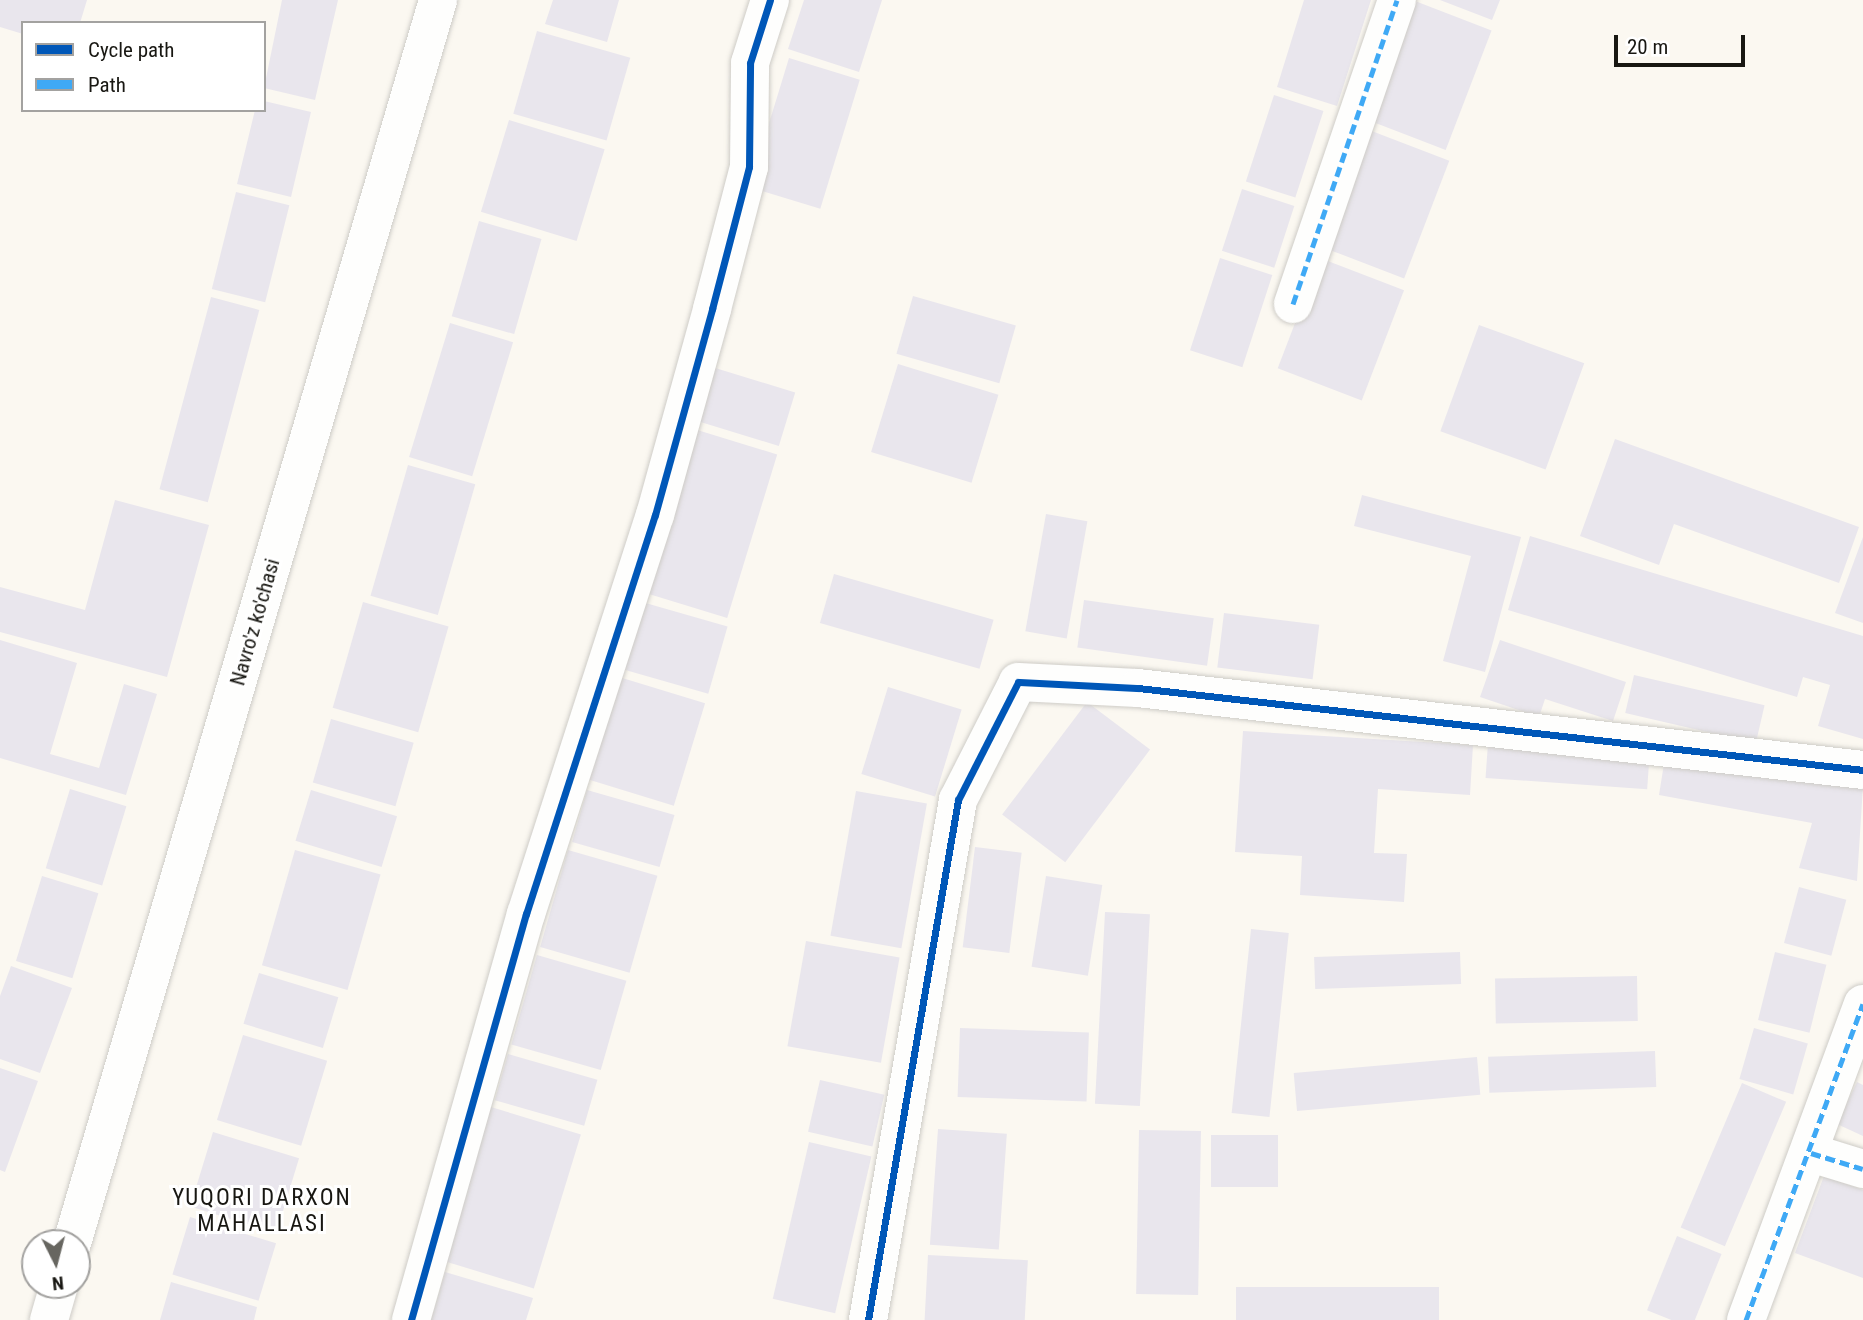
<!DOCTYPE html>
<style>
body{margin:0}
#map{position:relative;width:1863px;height:1320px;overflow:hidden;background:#fbf8f1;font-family:"Roboto Condensed",sans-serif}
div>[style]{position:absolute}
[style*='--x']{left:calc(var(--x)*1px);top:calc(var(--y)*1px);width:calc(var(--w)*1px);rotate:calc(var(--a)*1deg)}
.building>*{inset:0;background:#e9e6ed;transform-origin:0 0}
.roads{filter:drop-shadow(0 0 2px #ceccc7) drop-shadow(0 0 2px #ceccc7)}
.minor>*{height:38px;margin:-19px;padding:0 19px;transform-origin:19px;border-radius:19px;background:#fefefd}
.quiet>*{height:5px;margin-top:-2.5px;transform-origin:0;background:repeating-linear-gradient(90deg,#3fa9f5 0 10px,transparent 0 15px)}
.cycleway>*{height:7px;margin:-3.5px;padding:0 3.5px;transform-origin:3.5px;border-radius:3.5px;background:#0057b8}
span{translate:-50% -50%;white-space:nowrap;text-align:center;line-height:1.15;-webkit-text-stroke:6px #fff;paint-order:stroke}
.street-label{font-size:21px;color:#181712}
.neighbourhood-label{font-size:23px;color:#181712;letter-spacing:2px}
.legend{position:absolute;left:21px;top:21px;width:245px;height:91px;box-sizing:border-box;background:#fff;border:2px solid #a3a2a0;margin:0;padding:9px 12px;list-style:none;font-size:21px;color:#181712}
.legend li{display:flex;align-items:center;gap:14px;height:35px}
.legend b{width:35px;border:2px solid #a3a2a0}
.north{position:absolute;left:21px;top:1229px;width:70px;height:70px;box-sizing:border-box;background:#fff;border:2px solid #a3a2a0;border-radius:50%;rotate:174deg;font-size:19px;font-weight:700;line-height:28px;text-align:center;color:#181712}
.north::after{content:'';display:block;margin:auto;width:24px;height:32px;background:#676660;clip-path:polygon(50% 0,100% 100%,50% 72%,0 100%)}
.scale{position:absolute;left:1614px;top:35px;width:131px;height:32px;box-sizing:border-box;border:4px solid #181712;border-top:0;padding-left:9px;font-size:21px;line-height:24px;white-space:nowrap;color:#181712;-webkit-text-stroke:5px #fff;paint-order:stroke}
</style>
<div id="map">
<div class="building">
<i style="clip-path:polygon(0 0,87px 0,80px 23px,23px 23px,23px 34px,0 27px)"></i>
<i style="clip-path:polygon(282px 0,338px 0,315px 100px,264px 88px)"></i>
<i style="clip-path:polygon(553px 0,619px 0,607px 42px,545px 24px)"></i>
<i style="clip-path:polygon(804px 0,882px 0,859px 72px,788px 49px)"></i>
<i style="clip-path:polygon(1304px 0,1371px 0,1337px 106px,1277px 87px)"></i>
<i style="clip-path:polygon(1440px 0,1500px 0,1492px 20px)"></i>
<i style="left:1415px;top:1px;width:82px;height:128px;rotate:21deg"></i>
<i style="left:537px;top:31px;width:97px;height:86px;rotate:16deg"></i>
<i style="left:789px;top:58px;width:74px;height:135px;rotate:17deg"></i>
<i style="left:1274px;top:95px;width:52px;height:91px;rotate:18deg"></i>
<i style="clip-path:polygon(264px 101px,311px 112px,291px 197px,237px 184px,255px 110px,264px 110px)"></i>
<i style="left:509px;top:120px;width:100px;height:96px;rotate:17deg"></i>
<i style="left:1369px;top:130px;width:86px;height:126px;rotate:21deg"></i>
<i style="left:1242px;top:189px;width:55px;height:65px;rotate:18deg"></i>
<i style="left:236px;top:192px;width:55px;height:100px;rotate:14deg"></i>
<i style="left:479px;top:221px;width:65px;height:99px;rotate:16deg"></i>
<i style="left:1220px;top:258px;width:55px;height:97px;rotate:18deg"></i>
<i style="left:1320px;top:258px;width:90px;height:118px;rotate:21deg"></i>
<i style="left:913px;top:296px;width:107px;height:60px;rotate:16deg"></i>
<i style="left:211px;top:297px;width:50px;height:199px;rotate:15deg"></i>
<i style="left:450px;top:323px;width:66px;height:140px;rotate:17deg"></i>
<i style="left:1479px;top:325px;width:112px;height:113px;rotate:20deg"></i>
<i style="left:898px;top:364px;width:105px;height:92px;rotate:17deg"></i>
<i style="left:712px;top:367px;width:87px;height:56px;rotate:17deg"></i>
<i style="left:694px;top:429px;width:87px;height:171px;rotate:17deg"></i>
<i style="clip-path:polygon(1615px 439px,1859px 527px,1839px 583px,1674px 524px,1659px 565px,1580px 536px)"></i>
<i style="left:408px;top:465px;width:70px;height:136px;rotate:16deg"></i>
<i style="clip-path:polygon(1362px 495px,1521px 537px,1485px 672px,1443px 661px,1471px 556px,1354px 526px)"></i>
<i style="clip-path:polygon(115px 500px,209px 525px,167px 677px,0 632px,0 587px,85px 610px)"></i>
<i style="left:1046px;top:514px;width:42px;height:119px;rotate:10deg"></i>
<i style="clip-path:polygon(1530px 536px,1863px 636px,1863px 739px,1818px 726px,1830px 685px,1803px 677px,1797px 697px,1508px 610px)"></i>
<i style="clip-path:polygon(1863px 537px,1863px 623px,1835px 613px)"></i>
<i style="left:834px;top:574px;width:166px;height:51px;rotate:16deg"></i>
<i style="left:1084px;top:600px;width:131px;height:48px;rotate:8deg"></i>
<i style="left:363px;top:602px;width:89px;height:110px;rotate:16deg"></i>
<i style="left:642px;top:602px;width:89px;height:70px;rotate:16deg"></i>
<i style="left:1224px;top:613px;width:96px;height:55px;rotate:7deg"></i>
<i style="clip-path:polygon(0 640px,77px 663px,50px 754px,99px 768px,124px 684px,157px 694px,126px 795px,0 758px)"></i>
<i style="clip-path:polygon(1500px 640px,1626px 682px,1613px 721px,1545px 699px,1539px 717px,1480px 697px)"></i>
<i style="left:1634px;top:675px;width:134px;height:39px;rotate:13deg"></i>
<i style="left:619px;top:677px;width:90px;height:107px;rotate:17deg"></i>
<i style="left:888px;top:687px;width:77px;height:91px;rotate:17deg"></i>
<i style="left:1087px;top:702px;width:79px;height:141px;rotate:37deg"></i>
<i style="left:331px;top:719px;width:86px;height:66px;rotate:16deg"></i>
<i style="clip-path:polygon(1243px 731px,1473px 745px,1470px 795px,1378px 789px,1374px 853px,1407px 854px,1404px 902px,1300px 895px,1302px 856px,1235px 852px)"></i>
<i style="left:1488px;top:743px;width:162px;height:35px;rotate:4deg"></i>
<i style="clip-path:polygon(1666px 751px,1863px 786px,1857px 881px,1799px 868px,1812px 823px,1659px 795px)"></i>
<i style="left:70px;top:789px;width:59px;height:83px;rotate:17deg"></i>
<i style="left:311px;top:790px;width:90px;height:53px;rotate:17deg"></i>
<i style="left:587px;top:790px;width:91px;height:54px;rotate:16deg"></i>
<i style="left:856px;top:791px;width:72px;height:147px;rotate:10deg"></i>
<i style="left:975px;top:847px;width:47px;height:101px;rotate:7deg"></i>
<i style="left:295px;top:850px;width:89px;height:120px;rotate:16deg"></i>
<i style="left:568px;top:850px;width:93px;height:101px;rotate:16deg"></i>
<i style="left:42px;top:876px;width:59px;height:89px;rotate:17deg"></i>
<i style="left:1046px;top:876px;width:57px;height:92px;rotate:9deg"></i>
<i style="left:1799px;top:887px;width:49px;height:58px;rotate:15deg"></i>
<i style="left:1105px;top:912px;width:45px;height:192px;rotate:3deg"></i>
<i style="left:1251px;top:929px;width:38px;height:185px;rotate:6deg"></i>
<i style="left:806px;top:941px;width:95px;height:107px;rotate:10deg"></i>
<i style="left:1460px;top:952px;width:32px;height:146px;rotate:88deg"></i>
<i style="left:1775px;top:952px;width:53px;height:70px;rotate:14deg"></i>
<i style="left:537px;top:955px;width:93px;height:93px;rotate:16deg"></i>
<i style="clip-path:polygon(11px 966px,72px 988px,40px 1073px,0 1059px,0 996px)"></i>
<i style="left:259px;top:973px;width:83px;height:53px;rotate:17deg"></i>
<i style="left:1637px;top:976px;width:45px;height:142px;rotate:89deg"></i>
<i style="left:960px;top:1028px;width:129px;height:69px;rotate:2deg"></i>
<i style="left:1754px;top:1028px;width:56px;height:53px;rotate:16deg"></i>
<i style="left:243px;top:1035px;width:88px;height:89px;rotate:17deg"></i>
<i style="left:1655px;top:1051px;width:36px;height:167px;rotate:88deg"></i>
<i style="left:508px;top:1054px;width:93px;height:48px;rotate:16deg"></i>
<i style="left:1477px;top:1057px;width:38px;height:184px;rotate:85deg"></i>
<i style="clip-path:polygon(0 1068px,38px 1081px,5px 1172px,0 1170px)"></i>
<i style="left:820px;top:1080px;width:66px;height:53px;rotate:13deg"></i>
<i style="clip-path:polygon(1857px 1082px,1863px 1085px,1863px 1136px,1837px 1124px)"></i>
<i style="left:1742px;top:1083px;width:48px;height:157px;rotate:23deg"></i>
<i style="left:491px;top:1107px;width:94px;height:161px;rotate:17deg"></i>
<i style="left:938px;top:1129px;width:69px;height:116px;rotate:4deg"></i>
<i style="left:1139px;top:1130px;width:62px;height:164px;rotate:1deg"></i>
<i style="left:213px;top:1132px;width:90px;height:78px;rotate:17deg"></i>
<i style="left:1211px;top:1135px;width:67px;height:52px"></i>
<i style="left:809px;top:1142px;width:64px;height:161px;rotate:13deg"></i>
<i style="clip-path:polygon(1824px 1176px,1863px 1190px,1863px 1278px,1795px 1253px)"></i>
<i style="left:190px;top:1217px;width:90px;height:60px;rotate:17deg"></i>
<i style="left:1677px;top:1236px;width:48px;height:80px;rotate:22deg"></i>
<i style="left:928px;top:1255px;width:100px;height:65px;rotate:3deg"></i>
<i style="clip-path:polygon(445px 1272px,533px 1298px,526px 1320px,431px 1320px)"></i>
<i style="clip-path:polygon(171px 1282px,257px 1307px,254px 1320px,160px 1320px)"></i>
<i style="left:1439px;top:1287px;width:33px;height:203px;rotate:90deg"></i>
</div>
<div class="roads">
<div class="minor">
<i style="--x:1293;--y:304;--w:321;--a:-71.1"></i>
<i style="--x:1811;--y:1153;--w:54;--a:17.1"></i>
<i style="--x:72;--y:1243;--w:1296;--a:-73.59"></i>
<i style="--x:49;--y:1320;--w:36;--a:-74"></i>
<i style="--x:411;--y:1320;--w:422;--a:-74.2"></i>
<i style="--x:526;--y:914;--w:419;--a:-72.1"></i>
<i style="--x:655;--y:515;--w:214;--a:-74.5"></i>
<i style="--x:712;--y:309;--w:147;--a:-75.4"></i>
<i style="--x:749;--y:167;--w:104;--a:-89.4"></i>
<i style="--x:750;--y:63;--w:66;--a:-72.4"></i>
<i style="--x:868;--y:1320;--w:528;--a:-80.18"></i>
<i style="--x:958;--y:800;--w:132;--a:-63"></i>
<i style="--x:1018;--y:682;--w:120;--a:2.9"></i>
<i style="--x:1138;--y:688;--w:730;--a:6.45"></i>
<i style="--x:1746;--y:1320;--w:337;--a:-69.7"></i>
</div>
</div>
<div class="quiet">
<i style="--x:1293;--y:304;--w:321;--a:-71.1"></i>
<i style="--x:1811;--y:1153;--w:54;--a:17.1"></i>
<i style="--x:1746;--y:1320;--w:337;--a:-69.7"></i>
</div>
<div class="cycleway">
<i style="--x:411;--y:1320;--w:422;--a:-74.2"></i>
<i style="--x:526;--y:914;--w:419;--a:-72.1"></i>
<i style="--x:655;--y:515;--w:214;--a:-74.5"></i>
<i style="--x:712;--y:309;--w:147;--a:-75.4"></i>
<i style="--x:749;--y:167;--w:104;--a:-89.4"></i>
<i style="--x:750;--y:63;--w:66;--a:-72.4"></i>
<i style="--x:868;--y:1320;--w:528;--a:-80.18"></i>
<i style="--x:958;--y:800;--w:132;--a:-63"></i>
<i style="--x:1018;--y:682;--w:120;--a:2.9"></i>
<i style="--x:1138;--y:688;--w:730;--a:6.45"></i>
</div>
<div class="street-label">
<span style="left:255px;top:622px;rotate:-74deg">Navro'z ko'chasi</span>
</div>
<div class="neighbourhood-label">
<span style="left:262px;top:1211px">YUQORI DARXON<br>MAHALLASI</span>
</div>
<ul class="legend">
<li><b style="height:9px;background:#0057b8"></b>Cycle path</li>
<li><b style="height:9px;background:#3fa9f5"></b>Path</li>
</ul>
<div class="north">N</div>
<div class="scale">20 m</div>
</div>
